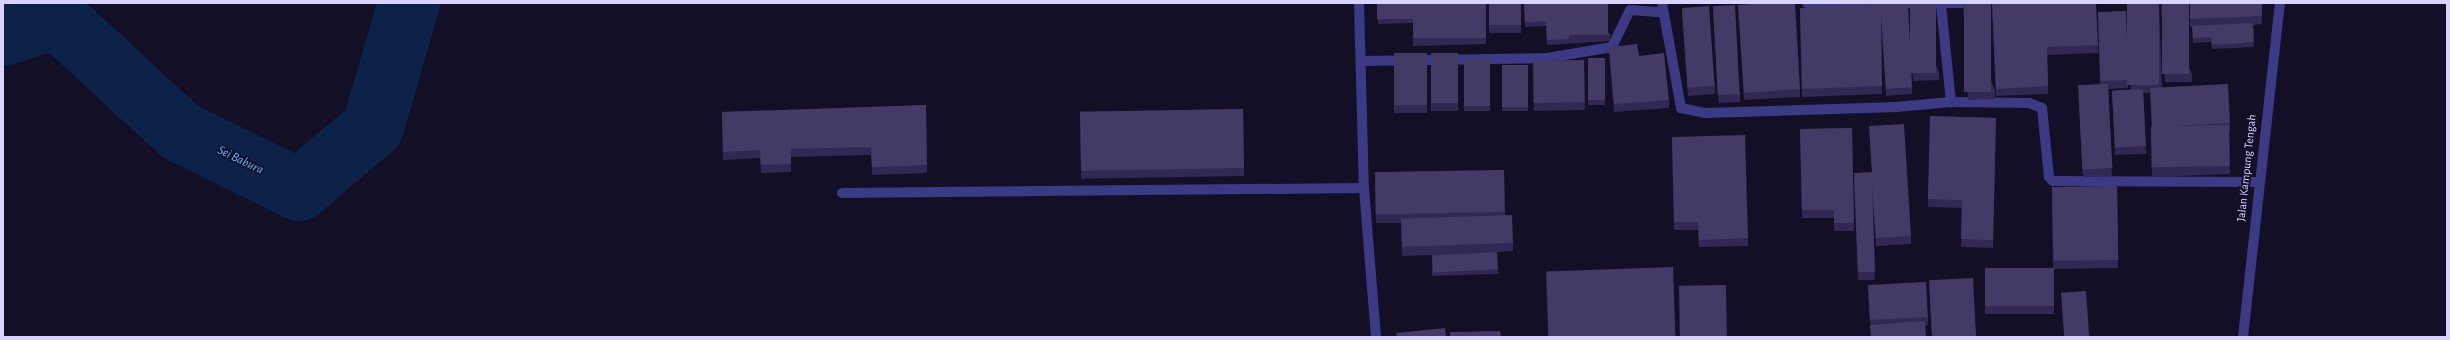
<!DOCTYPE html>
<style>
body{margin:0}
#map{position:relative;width:2450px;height:340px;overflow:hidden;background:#130f26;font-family:"Alegreya Sans",sans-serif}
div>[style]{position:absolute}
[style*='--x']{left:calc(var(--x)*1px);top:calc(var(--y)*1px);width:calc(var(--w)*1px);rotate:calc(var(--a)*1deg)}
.river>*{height:62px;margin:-31px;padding:0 31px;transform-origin:31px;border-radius:31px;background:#0c2248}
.service>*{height:10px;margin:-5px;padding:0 5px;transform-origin:5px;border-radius:5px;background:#3d3a85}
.minor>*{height:10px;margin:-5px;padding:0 5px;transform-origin:5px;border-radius:5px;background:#3d3a85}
.wall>*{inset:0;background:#312854;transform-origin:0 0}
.building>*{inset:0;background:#433a66;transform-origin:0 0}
span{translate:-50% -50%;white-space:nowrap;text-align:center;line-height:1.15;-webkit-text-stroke:3.5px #130f26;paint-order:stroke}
.street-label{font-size:12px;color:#d9d4ff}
.water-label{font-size:13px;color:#62b6ff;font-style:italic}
.frame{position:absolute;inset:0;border:4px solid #d9d4ff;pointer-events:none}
</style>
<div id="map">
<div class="river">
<i style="--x:3;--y:35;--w:57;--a:-17.5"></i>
<i style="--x:57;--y:18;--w:168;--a:42.6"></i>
<i style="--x:181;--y:132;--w:131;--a:26.2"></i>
<i style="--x:299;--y:190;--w:97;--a:-40.4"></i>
<i style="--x:373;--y:127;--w:129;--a:-73.8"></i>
</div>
<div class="service">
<i style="--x:842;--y:193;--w:522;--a:-0.55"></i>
</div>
<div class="minor">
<i style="--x:1359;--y:3;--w:185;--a:88.5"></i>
<i style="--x:1364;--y:188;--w:149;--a:85.4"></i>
<i style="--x:1662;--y:3;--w:107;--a:79.7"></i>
<i style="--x:1681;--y:108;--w:25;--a:12"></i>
<i style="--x:1705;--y:113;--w:191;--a:-1.8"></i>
<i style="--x:1896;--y:107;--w:55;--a:-5.2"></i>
<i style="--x:1951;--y:102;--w:78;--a:0.7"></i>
<i style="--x:2029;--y:103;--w:14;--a:21"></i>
<i style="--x:2042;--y:108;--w:69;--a:84.2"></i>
<i style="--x:2049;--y:177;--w:6;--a:45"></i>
<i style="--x:2053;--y:181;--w:205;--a:0.3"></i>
<i style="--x:1807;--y:3;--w:176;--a:0"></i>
<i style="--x:1941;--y:5;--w:98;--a:84.1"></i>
<i style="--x:1362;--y:61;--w:185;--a:-0.9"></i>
<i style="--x:1547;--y:58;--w:66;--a:-9.6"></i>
<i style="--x:1612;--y:47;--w:41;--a:-64.1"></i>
<i style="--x:1630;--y:10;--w:31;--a:4"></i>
<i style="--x:2243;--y:337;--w:336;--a:-83.7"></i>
</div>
<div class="wall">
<i style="clip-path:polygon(1373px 3px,1486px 3px,1486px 44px,1413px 46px,1413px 22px,1413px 23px,1378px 24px,1377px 3px)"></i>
<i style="left:1489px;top:3px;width:32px;height:30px"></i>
<i style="clip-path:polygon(1524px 3px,1610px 33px,1610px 41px,1547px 45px,1546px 26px,1525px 27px)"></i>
<i style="clip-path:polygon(1901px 3px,1912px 87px,1912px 94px,1886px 96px,1881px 20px,1882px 94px,1802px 97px,1800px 16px)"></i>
<i style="clip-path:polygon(1910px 3px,1939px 72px,1939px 80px,1913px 81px)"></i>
<i style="clip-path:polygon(1963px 3px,1995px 91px,1995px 99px,1968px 100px)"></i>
<i style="clip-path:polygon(1992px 3px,2098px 45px,2098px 53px,2047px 55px,2048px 94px,1996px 96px)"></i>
<i style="clip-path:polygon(2127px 3px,2159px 3px,2162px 87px,2230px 123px,2230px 131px,2229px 131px,2230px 174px,2152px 177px,2151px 137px,2151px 129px,2152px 129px,2150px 93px,2143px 93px,2146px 154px,2115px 155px,2112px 91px,2131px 90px)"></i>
<i style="clip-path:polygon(2161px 3px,2192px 74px,2192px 82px,2165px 82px)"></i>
<i style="clip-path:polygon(2190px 3px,2262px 3px,2262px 24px,2253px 25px,2254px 47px,2212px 49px,2211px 42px,2193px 43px,2192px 27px,2190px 27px)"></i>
<i style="clip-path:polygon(1738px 5px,1800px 89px,1800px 97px,1744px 100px)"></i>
<i style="clip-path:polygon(1713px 7px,1740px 94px,1740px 102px,1719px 103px)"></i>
<i style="clip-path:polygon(1682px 8px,1715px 86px,1715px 94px,1688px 96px,1682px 16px)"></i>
<i style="clip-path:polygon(2098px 20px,2128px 80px,2128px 88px,2108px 89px,2112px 176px,2083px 177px,2078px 85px,2100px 84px)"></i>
<i style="clip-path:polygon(1609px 47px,1639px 56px,1669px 100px,1669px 108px,1614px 112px,1609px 54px)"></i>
<i style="left:1394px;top:53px;width:33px;height:60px"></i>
<i style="left:1431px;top:53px;width:27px;height:58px"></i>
<i style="left:1588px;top:58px;width:17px;height:47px"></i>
<i style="left:1464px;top:59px;width:26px;height:52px"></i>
<i style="left:1584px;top:60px;width:50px;height:51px;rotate:89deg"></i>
<i style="left:1502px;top:65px;width:26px;height:46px"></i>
<i style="clip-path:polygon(926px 105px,927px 173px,872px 175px,871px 155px,791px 157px,791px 172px,761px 173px,760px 158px,723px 160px,722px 112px)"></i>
<i style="left:1243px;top:109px;width:67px;height:163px;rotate:89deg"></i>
<i style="clip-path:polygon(1930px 116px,1996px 118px,1993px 248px,1961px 247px,1962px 208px,1928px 207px)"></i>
<i style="clip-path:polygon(1869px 126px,1911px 236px,1911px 244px,1876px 246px,1872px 196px,1875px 280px,1858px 280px,1854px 181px,1872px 172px)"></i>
<i style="clip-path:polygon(1852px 128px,1854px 231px,1834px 231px,1834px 218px,1802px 218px,1800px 129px)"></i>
<i style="clip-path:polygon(1672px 137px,1748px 238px,1748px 246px,1699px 247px,1698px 230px,1674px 230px)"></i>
<i style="clip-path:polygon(1504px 170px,1505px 215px,1513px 243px,1513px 251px,1497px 252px,1498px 274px,1432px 276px,1432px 255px,1402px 256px,1401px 223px,1376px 223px,1375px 172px)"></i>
<i style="clip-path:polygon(2117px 186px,2118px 268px,2054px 269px,2054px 314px,1985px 314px,1985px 268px,2053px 268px,2052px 187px)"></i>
<i style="clip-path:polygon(1929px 280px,1976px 337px,1932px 337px)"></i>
<i style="clip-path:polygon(1868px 285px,1928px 317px,1928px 325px,1925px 326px,1926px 337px,1871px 337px)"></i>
</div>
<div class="building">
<i style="left:1377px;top:3px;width:36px;height:16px"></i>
<i style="left:1413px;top:3px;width:73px;height:35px"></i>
<i style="left:1489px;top:3px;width:32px;height:22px"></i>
<i style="clip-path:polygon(1524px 3px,1567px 3px,1569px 39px,1547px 40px,1546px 21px,1525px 22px)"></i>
<i style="left:1567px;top:3px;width:41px;height:32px"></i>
<i style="clip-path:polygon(1764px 3px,1795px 3px,1800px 89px,1744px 93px,1738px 5px)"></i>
<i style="clip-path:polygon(1901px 3px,1908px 3px,1912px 87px,1886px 89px,1881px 9px,1882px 86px,1802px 89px,1800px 8px)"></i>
<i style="left:1910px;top:3px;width:26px;height:70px"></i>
<i style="left:1964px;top:3px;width:27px;height:89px"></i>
<i style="clip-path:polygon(1992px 3px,2096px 3px,2098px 45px,2047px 47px,2048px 86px,1996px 89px)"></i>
<i style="left:2127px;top:3px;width:32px;height:82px"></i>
<i style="left:2162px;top:3px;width:27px;height:71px"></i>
<i style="clip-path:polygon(2190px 3px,2262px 3px,2262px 16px,2190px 19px)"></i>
<i style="left:1735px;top:5px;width:89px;height:22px;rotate:87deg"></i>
<i style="left:1709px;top:6px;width:80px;height:27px;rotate:86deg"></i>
<i style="left:2126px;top:11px;width:69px;height:28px;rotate:88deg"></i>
<i style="clip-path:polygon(2253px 23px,2254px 42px,2212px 45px,2211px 37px,2193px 38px,2192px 26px)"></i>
<i style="clip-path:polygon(1637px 44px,1639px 56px,1664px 53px,1669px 100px,1614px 104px,1609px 47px)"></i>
<i style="left:1394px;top:53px;width:33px;height:52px"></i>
<i style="left:1431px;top:53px;width:27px;height:50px"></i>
<i style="left:1588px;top:58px;width:17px;height:42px"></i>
<i style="left:1464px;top:59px;width:26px;height:47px"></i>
<i style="left:1584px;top:60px;width:42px;height:51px;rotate:89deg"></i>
<i style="left:1502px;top:65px;width:26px;height:42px"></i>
<i style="left:2108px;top:84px;width:84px;height:30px;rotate:87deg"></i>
<i style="left:2228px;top:84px;width:39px;height:78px;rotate:87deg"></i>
<i style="left:2143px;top:89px;width:57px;height:31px;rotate:87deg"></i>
<i style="clip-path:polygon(926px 105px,927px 165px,872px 167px,871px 147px,791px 149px,791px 164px,761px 165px,760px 150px,723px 152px,722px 112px)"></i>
<i style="left:1243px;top:109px;width:59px;height:163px;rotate:89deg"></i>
<i style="clip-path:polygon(1930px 116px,1996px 118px,1993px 240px,1961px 239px,1962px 200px,1928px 199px)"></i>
<i style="clip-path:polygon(1904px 124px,1911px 236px,1876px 238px,1872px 182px,1875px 272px,1858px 272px,1854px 173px,1872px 172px,1869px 126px)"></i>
<i style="left:2229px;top:125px;width:41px;height:78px;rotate:89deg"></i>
<i style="clip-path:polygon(1852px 128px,1854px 223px,1834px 223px,1834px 210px,1802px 210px,1800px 129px)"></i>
<i style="clip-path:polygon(1745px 135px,1748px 238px,1699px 240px,1698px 222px,1674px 222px,1672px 137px)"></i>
<i style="left:1504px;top:170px;width:42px;height:129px;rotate:89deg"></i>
<i style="left:2117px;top:186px;width:74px;height:65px;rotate:89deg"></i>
<i style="left:1512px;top:215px;width:28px;height:111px;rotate:88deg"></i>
<i style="left:1497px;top:252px;width:17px;height:65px;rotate:87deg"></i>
<i style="left:1673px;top:267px;width:70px;height:127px;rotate:88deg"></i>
<i style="left:1985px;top:268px;width:69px;height:38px"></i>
<i style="left:1973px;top:278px;width:59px;height:44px;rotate:87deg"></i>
<i style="left:1926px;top:282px;width:35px;height:58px;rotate:87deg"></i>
<i style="left:1726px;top:285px;width:52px;height:47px;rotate:89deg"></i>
<i style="left:2086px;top:291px;width:46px;height:25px;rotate:86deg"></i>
<i style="clip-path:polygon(1925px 321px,1926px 337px,1871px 337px,1870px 325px)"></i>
<i style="left:1445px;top:328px;width:9px;height:49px;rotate:84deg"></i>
<i style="clip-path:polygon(1500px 331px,1501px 337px,1450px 337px,1450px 332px)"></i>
</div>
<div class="street-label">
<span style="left:2247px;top:168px;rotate:-84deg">Jalan Kampung Tengah</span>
</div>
<div class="water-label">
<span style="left:240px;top:161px;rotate:26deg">Sei Babura</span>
</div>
<div class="frame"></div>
</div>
